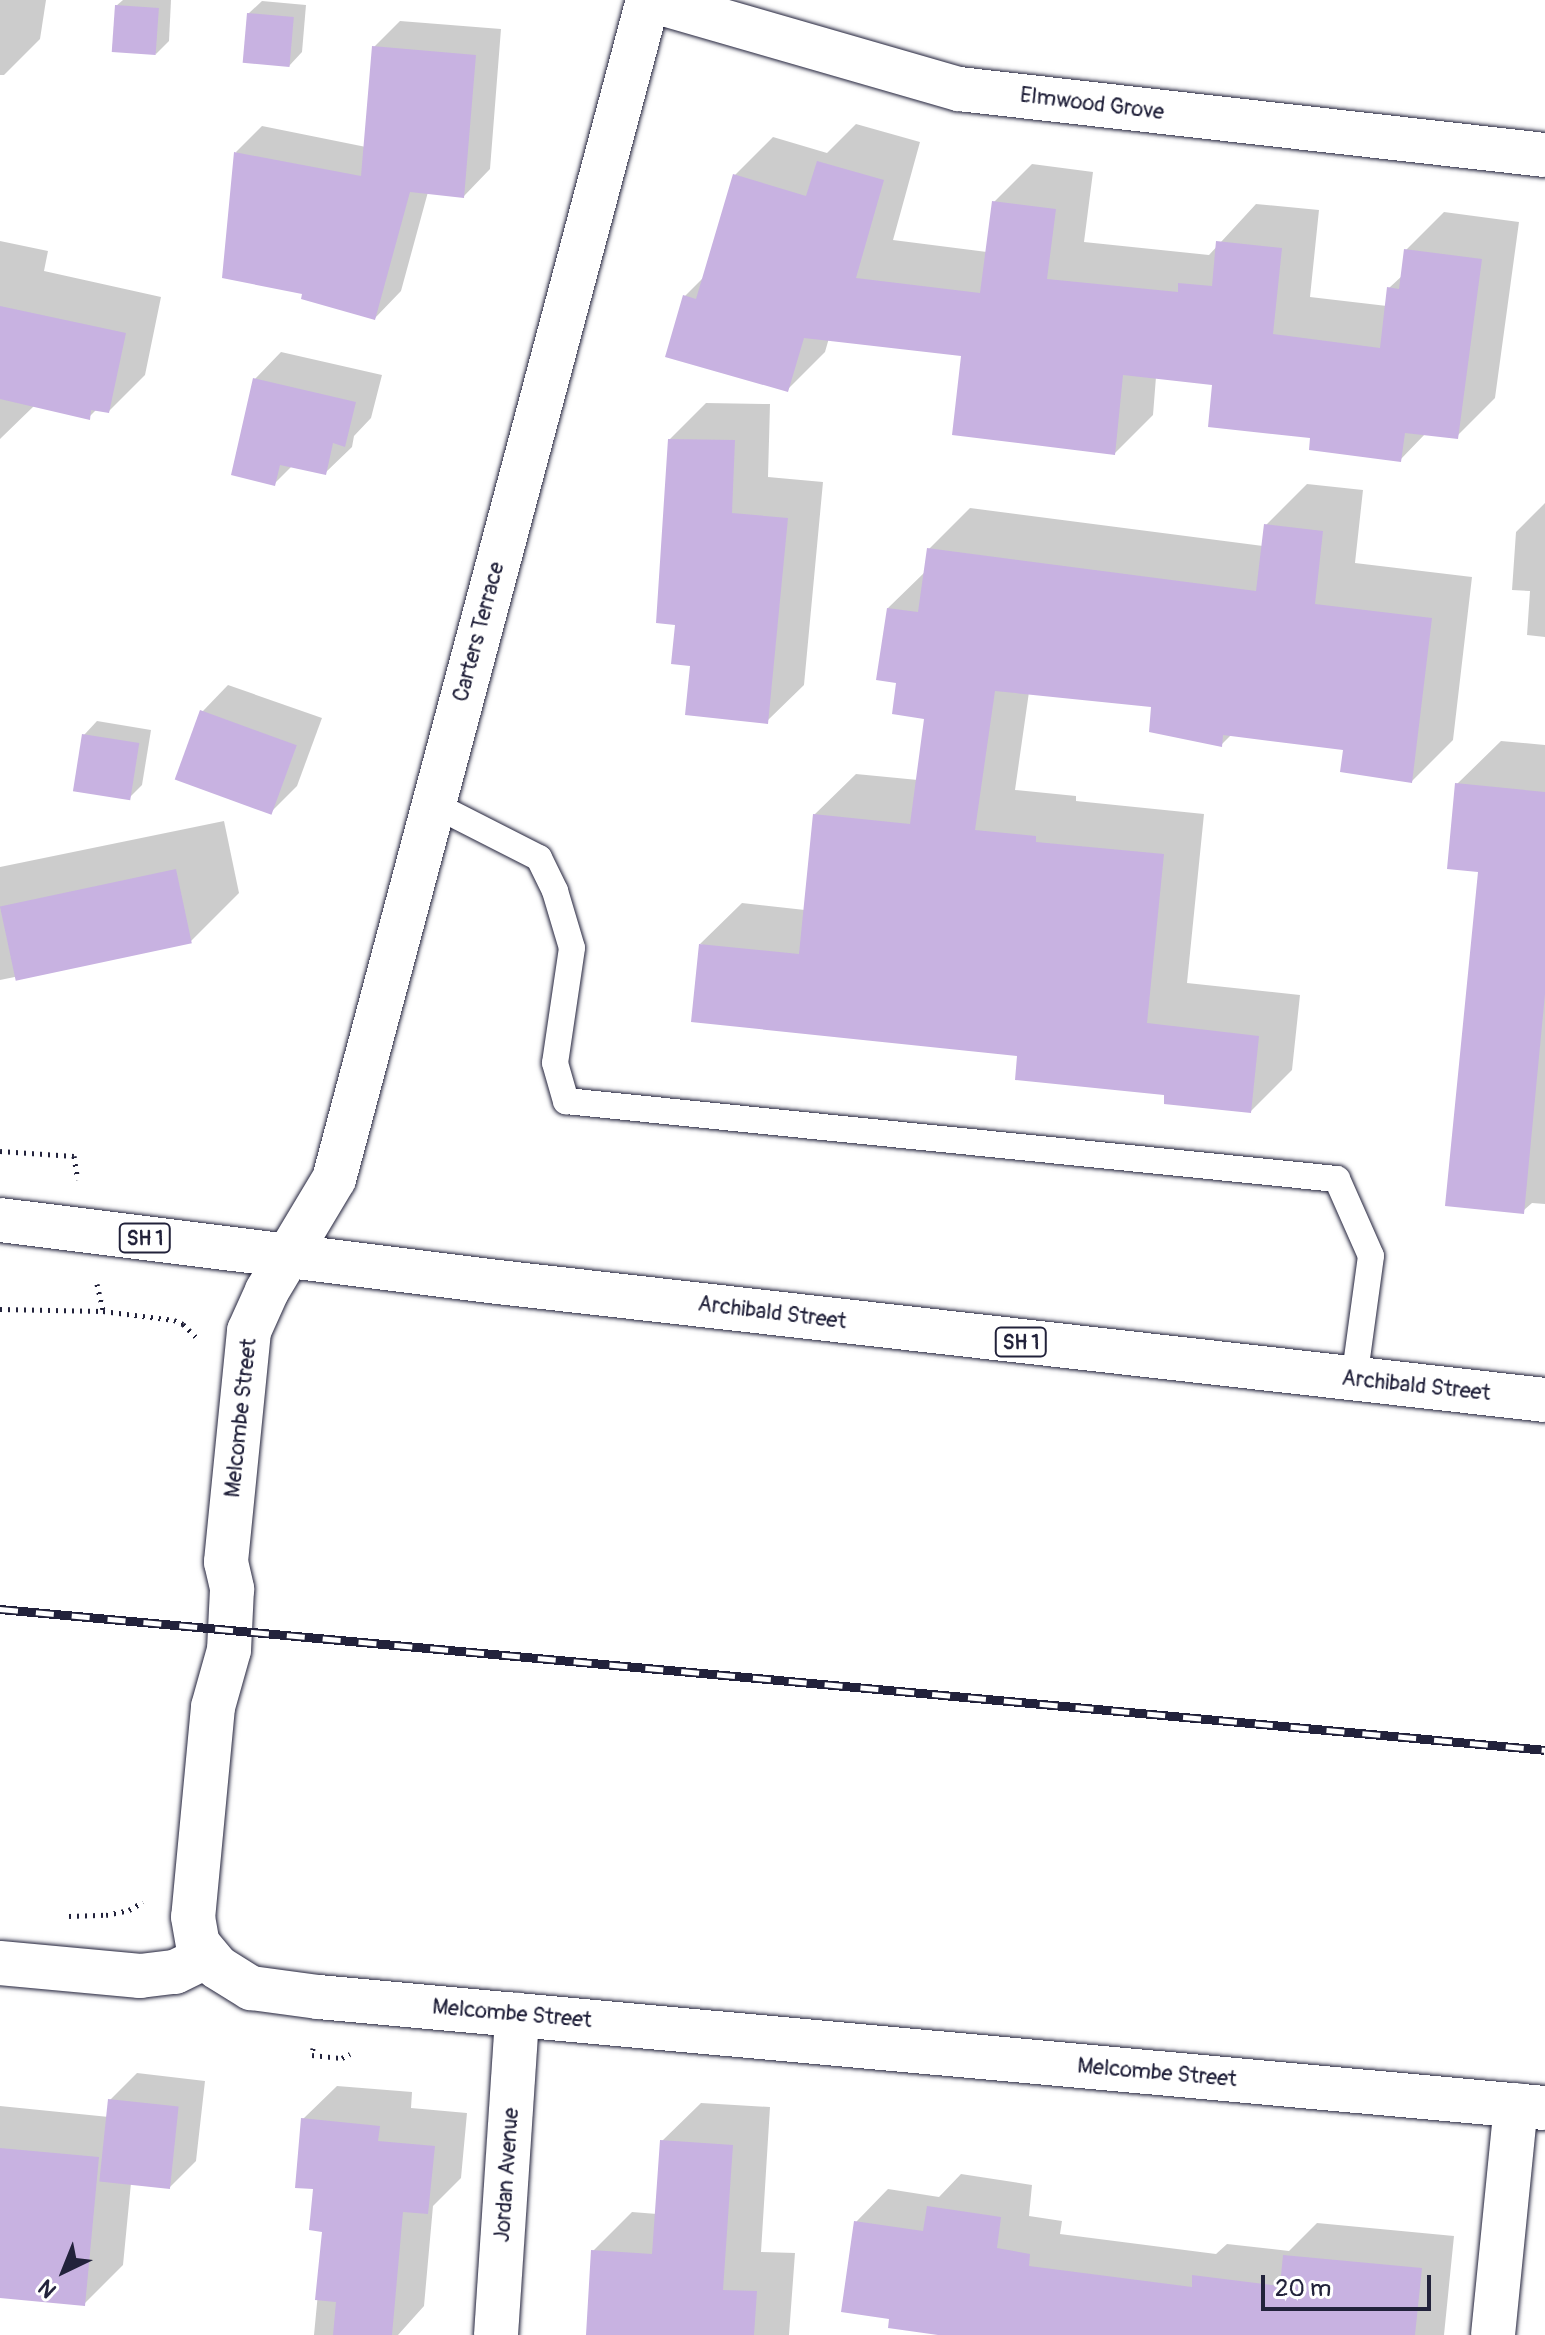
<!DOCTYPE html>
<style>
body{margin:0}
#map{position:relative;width:1545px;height:2335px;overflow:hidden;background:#fff;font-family:Pangolin,sans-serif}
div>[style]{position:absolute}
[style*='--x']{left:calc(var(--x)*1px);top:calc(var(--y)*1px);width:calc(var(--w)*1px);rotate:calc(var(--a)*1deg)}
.shadow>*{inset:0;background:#0003}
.building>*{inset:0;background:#c8b2e1;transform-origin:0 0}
.path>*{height:5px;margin-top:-2.5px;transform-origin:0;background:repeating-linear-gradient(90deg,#22223b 0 2px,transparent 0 8px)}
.roads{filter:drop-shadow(0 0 2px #22223b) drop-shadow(0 0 2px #22223b)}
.lane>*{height:26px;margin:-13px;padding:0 13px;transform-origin:13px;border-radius:13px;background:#fff}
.street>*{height:44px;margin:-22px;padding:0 22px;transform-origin:22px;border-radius:22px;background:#fff}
.highway>*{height:44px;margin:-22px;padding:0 22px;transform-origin:22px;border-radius:22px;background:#fff}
.rail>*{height:9px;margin-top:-4.5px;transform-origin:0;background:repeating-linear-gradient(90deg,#fff 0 18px,#22223b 0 36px);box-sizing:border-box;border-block:2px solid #22223b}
span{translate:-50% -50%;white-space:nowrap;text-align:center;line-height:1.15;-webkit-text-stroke:8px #fff;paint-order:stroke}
.shield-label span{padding:2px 6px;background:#fff;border:2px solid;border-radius:6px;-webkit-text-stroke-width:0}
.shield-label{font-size:20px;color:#22223b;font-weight:700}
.street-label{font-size:22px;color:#22223b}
.north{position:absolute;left:24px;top:2231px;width:80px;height:80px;-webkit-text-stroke:6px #fff;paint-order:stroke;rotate:223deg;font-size:22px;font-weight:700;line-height:32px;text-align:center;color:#22223b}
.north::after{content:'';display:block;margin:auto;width:28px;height:36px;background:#22223b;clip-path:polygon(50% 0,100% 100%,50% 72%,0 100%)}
.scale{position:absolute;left:1261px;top:2275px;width:170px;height:36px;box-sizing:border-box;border:4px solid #22223b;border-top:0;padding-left:10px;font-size:24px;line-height:28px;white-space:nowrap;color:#22223b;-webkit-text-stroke:6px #fff;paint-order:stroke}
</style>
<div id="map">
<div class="shadow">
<i style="clip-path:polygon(0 0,46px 0,40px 39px,4px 75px,0 75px)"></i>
<i style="clip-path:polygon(123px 0,171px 0,169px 41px,156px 54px,116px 6px)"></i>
<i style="clip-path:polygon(262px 1px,306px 5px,302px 52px,289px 66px,248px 14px)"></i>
<i style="clip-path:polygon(400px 21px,501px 29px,490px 169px,464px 196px,428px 192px,401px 291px,375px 318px,305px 292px,236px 152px,262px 126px,366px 147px,374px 47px)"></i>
<i style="clip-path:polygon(856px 124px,920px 142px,893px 240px,987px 252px,994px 202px,1032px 164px,1093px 172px,1084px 242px,1209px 255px,1256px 204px,1319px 210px,1310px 297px,1387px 306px,1389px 288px,1403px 275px,1406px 250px,1444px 212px,1519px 222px,1495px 398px,1457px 436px,1426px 433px,1400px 460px,1313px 436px,1215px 383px,1156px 377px,1153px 415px,1115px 453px,963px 354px,829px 338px,825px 352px,787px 390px,685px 296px,705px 276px,735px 175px,773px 137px,827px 153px)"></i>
<i style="clip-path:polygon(0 241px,48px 251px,44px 271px,161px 297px,145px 375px,109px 411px,97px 409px,89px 417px,35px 405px,0 439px)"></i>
<i style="clip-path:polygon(281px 352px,382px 375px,371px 418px,354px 436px,352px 447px,325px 473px,292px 466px,274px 484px,255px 379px)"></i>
<i style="clip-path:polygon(706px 403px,770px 404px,768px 477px,823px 482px,804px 685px,767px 721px,692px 664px,670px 439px)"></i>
<i style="clip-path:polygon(1307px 484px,1363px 490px,1355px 563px,1472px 577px,1453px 740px,1412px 781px,1345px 748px,1232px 734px,1221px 745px,1154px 705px,1029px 692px,1015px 790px,1076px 796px,1076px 801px,1204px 814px,1187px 983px,1300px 995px,1292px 1070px,1251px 1111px,1167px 1094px,1020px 1054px,700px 944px,742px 903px,805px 910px,814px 815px,856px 774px,918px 780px,927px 718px,898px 682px,888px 608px,926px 571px,929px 549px,970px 508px,1263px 546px,1266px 525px)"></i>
<i style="clip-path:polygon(1545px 503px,1545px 637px,1527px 635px,1530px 591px,1512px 590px,1516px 532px)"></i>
<i style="clip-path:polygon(228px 685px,322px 718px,297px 786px,270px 813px,202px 712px)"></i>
<i style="clip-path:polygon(97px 721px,151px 730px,142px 785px,129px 798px,84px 735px)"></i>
<i style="clip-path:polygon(1501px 741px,1545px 745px,1545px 1204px,1532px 1203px,1523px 1211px,1480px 870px,1457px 784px)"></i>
<i style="clip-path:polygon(224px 821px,239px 893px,191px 941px,0 980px,0 867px)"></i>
<i style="clip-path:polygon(137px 2073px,205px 2081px,196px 2161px,169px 2188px,131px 2183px,123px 2265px,84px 2304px,0 2270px,0 2106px,109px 2117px,110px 2100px)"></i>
<i style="clip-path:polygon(337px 2086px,412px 2092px,411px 2108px,467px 2113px,461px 2178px,433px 2206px,424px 2306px,398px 2335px,314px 2335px,324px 2230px,303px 2119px)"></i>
<i style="clip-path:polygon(701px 2103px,770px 2107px,761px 2252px,795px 2253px,789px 2335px,588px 2335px,593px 2251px,632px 2212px,657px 2214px,662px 2141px)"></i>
<i style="clip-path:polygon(961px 2174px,1032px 2185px,1029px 2216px,1062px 2221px,1060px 2234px,1216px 2254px,1227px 2244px,1289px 2251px,1317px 2223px,1454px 2236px,1444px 2335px,952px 2335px,891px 2317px,856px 2222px,888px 2189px,939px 2197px)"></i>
</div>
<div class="building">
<i style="left:115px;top:5px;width:44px;height:47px;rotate:4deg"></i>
<i style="left:247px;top:13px;width:47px;height:50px;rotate:5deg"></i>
<i style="clip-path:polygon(372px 46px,476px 55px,464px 198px,410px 192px,375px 320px,301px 299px,302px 294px,222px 278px,234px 152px,361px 176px)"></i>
<i style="clip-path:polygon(817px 161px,884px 180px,856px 278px,980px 293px,992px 201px,1056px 209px,1047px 279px,1178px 292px,1178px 283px,1212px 286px,1216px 241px,1282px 248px,1273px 334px,1380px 348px,1387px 287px,1399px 289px,1404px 249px,1482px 259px,1458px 439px,1405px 433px,1401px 462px,1309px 450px,1310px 438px,1208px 427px,1212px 385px,1123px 375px,1115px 455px,952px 435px,961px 356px,804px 338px,788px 392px,665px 357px,683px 295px,696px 299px,733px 174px,806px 196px)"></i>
<i style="clip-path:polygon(0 306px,126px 333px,109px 413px,91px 410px,90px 420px,0 399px)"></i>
<i style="clip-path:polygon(253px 378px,356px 402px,345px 447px,333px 443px,326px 475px,280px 465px,275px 486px,231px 475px)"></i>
<i style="clip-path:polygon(668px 439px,735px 440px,732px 513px,788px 518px,768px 724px,685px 715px,690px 666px,671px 664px,675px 625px,656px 623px)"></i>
<i style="clip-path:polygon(1264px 524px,1323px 531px,1315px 604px,1432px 618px,1412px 783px,1340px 772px,1343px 750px,1223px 735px,1222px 747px,1149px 732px,1151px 707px,995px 691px,975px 830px,1036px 836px,1036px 842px,1164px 854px,1147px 1023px,1259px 1036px,1251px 1113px,1164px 1104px,1164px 1095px,1015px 1080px,1017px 1056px,691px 1022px,699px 944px,799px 954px,813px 814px,910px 824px,924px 719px,892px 714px,896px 683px,876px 680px,887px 608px,918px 612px,927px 548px,1256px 591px)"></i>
<i style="left:200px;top:710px;width:103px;height:74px;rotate:20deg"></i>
<i style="left:82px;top:734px;width:58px;height:58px;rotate:9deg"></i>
<i style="clip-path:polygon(1455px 783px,1545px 792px,1545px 994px,1524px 1214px,1445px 1206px,1478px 872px,1447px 869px)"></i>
<i style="left:176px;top:869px;width:76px;height:180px;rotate:78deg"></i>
<i style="left:108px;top:2099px;width:71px;height:83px;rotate:6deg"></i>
<i style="clip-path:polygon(301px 2118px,380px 2126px,378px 2141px,435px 2146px,428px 2214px,403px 2212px,392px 2335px,333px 2335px,336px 2302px,315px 2300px,322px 2232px,309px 2230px,313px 2189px,295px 2188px)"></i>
<i style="clip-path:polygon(660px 2140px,733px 2145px,723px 2290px,757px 2291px,754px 2335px,586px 2335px,591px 2250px,652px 2254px)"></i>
<i style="clip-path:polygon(0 2148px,99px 2157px,85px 2306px,0 2298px)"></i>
<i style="clip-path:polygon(927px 2206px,1001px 2217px,997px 2248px,1030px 2254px,1029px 2266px,1192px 2287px,1192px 2275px,1280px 2286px,1283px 2255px,1422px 2268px,1415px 2335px,938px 2335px,888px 2328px,889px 2319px,841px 2312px,854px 2221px,923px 2231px)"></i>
</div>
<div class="path">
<i style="--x:0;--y:1151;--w:74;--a:3.9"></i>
<i style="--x:74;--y:1156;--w:24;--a:81"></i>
<i style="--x:97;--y:1284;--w:28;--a:77"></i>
<i style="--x:0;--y:1309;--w:103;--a:1.1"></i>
<i style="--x:103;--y:1311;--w:72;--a:7.2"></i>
<i style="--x:174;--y:1320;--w:10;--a:24"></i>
<i style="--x:183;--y:1324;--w:18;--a:45"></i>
<i style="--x:69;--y:1916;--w:37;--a:-2"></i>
<i style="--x:106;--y:1915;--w:24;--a:-12"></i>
<i style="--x:129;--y:1910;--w:16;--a:-30"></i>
<i style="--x:313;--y:2048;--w:7;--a:98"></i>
<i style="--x:312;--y:2055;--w:30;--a:6"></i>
<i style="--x:342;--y:2058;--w:9;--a:-27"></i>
</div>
<div class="roads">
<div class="lane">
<i style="--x:433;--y:804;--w:119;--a:27"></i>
<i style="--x:539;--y:858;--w:37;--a:64"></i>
<i style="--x:555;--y:891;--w:59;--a:73.4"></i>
<i style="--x:572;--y:948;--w:116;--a:98.4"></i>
<i style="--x:555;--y:1063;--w:40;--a:74"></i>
<i style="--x:566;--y:1101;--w:775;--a:5.78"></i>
<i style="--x:1337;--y:1179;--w:84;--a:66.2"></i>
<i style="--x:1371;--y:1256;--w:125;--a:97.8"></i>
</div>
<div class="street">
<i style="--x:648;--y:0;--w:1220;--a:104.91"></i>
<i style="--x:334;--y:1179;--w:131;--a:120.9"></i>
<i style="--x:267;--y:1291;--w:44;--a:114.2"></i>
<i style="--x:249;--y:1331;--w:232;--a:95.7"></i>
<i style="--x:226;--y:1562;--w:28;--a:77"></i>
<i style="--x:232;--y:1589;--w:61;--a:92.8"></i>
<i style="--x:229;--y:1650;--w:59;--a:105.7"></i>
<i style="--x:213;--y:1707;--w:211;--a:95.4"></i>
<i style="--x:193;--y:1917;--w:27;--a:80"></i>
<i style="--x:198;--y:1944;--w:30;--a:50"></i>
<i style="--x:217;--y:1967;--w:40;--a:32"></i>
<i style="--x:251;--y:1988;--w:68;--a:7.7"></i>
<i style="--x:318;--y:1997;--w:1232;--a:5.17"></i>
<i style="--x:650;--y:0;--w:322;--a:16.1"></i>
<i style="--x:959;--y:89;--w:590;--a:6.43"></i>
<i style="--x:0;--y:1963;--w:141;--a:5.3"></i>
<i style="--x:140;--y:1976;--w:35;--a:-7"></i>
<i style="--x:175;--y:1972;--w:34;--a:-26"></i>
<i style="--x:496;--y:2335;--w:321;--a:-86.2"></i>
<i style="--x:1493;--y:2335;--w:231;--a:-84.3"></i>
</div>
<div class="highway">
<i style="--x:0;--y:1220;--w:502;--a:7.1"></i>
<i style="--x:498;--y:1282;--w:1054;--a:6.43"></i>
</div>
</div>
<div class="rail">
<i style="--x:0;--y:1609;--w:1551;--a:5.21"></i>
</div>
<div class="shield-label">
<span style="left:145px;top:1238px">SH 1</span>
<span style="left:1021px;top:1342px">SH 1</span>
</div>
<div class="street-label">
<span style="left:1092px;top:104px;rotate:7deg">Elmwood Grove</span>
<span style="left:479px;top:632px;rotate:-75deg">Carters Terrace</span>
<span style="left:772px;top:1313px;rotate:7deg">Archibald Street</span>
<span style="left:1416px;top:1386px;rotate:6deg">Archibald Street</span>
<span style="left:241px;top:1418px;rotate:-84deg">Melcombe Street</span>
<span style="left:512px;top:2014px;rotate:5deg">Melcombe Street</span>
<span style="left:1157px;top:2073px;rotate:5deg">Melcombe Street</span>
<span style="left:507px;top:2175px;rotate:-86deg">Jordan Avenue</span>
</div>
<div class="north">N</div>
<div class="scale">20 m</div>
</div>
